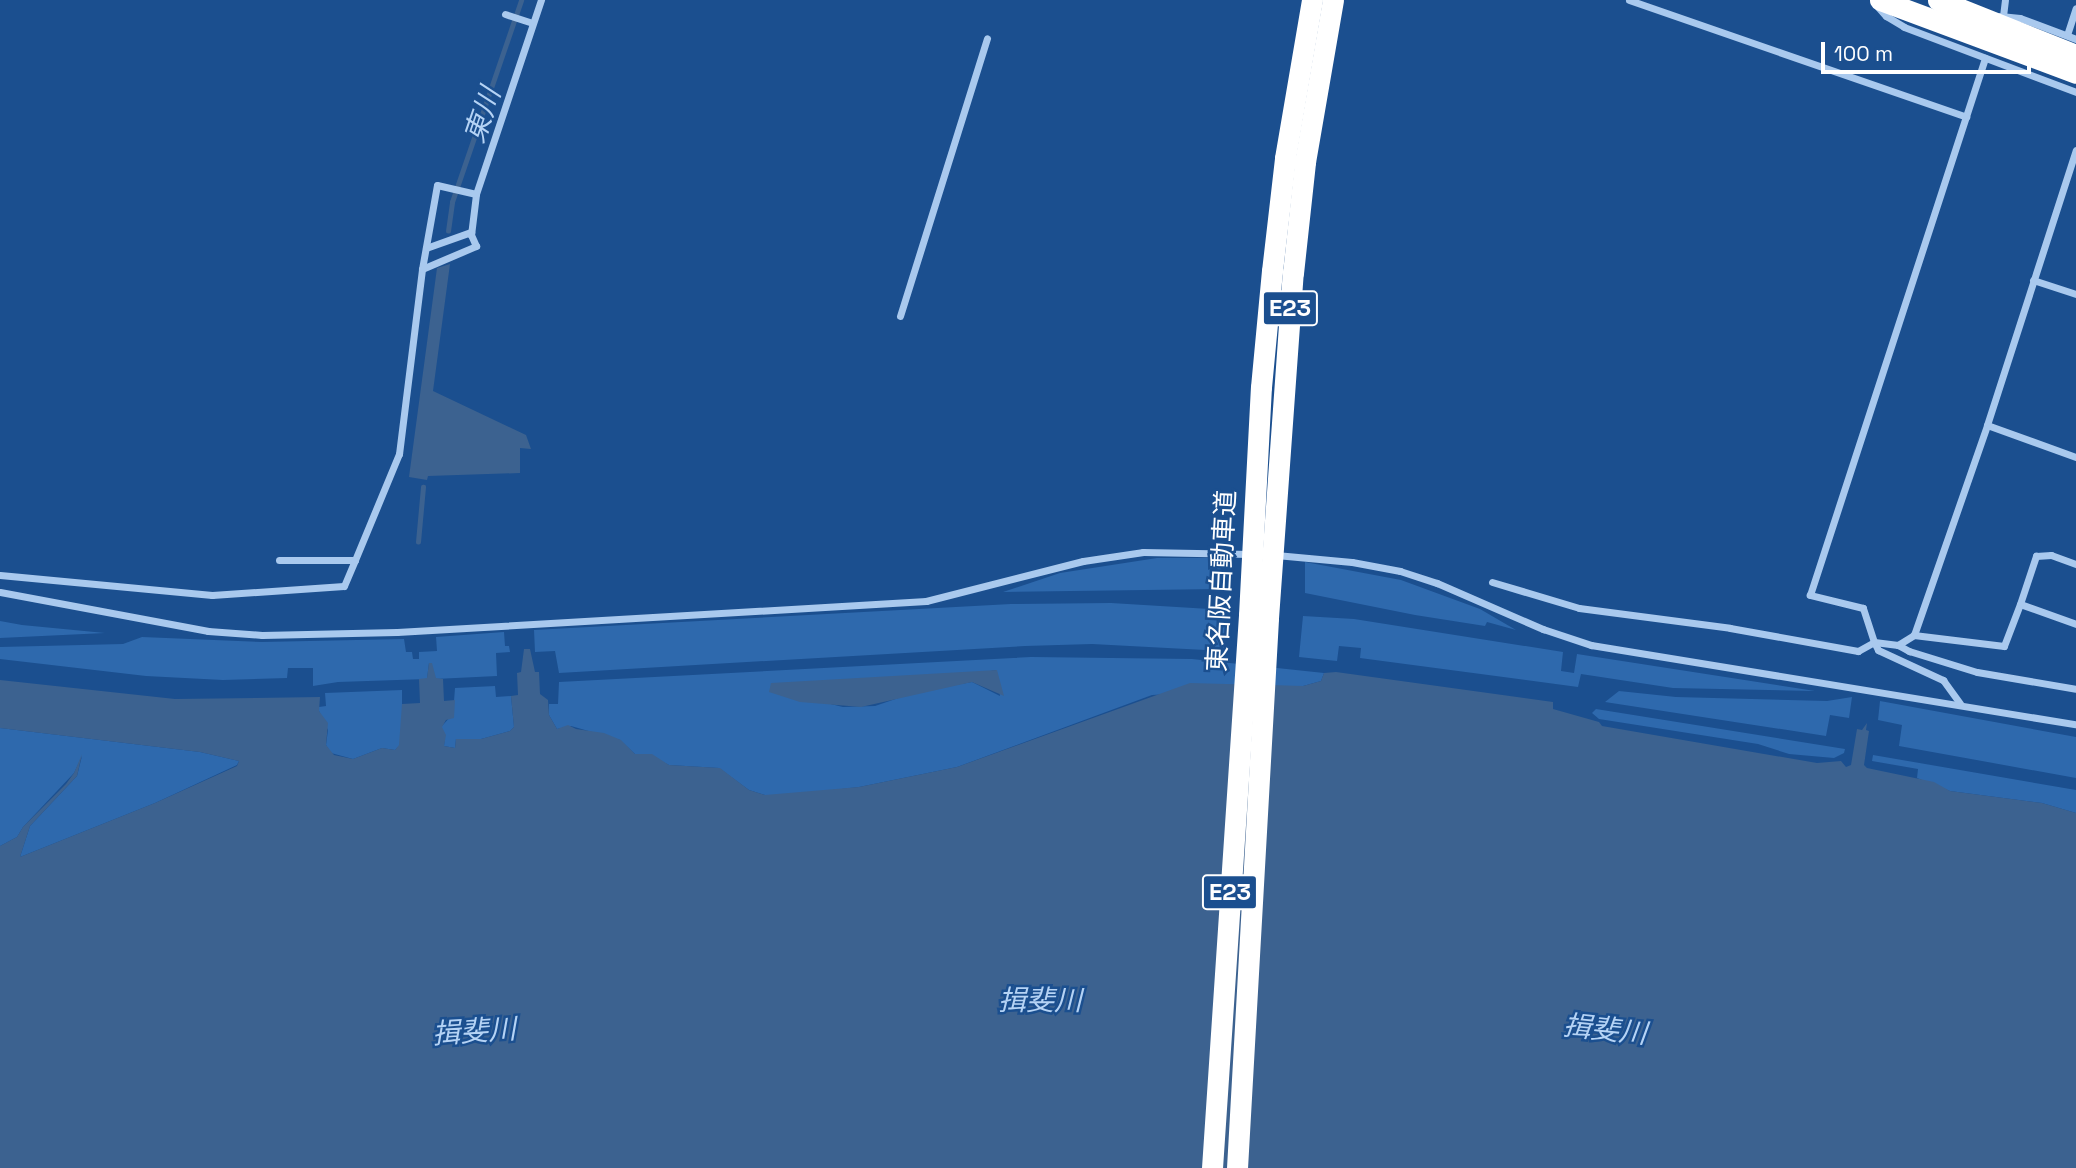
<!DOCTYPE html>
<meta charset="utf-8">
<style>
body{margin:0}
#map{position:relative;width:2076px;height:1168px;overflow:hidden;background:#1b4f8f;font-family:"Space Grotesk","Noto Sans JP",sans-serif}
div>[style]{position:absolute}
[style*='--x']{left:calc(var(--x)*1px);top:calc(var(--y)*1px);width:calc(var(--w)*1px);rotate:calc(var(--a)*1deg)}
.green>*{inset:0;background:#2e69ad}
.water>*{inset:0;background:#3c6290}
.stream>*{height:4.5px;margin:-2.25px;padding:0 2.25px;transform-origin:2.25px;border-radius:2.25px;background:#3c6290}
.street>*{height:7px;margin:-3.5px;padding:0 3.5px;transform-origin:3.5px;border-radius:3.5px;background:#a9c9ee}
.highway>*{height:21px;margin:-10.5px;padding:0 10.5px;transform-origin:10.5px;border-radius:10.5px;background:#fff}
.highway-bridge>*{height:21px;margin:-10.5px;padding:0 10.5px;transform-origin:10.5px;border-radius:10.5px;background:#fff}
span{translate:-50% -50%;white-space:nowrap;text-align:center;line-height:1.15;-webkit-text-stroke:5px #1b4f8f;paint-order:stroke}
.shield-label span{padding:2px 5px;background:#1b4f8f;border:2px solid;border-radius:5px;-webkit-text-stroke-width:0}
.shield-label{font-size:24px;color:#fff;font-weight:700}
.street-label{font-size:26px;color:#fff}
.water-label{font-size:28px;color:#b5d3f5;font-style:italic}
.scale{position:absolute;left:1821px;top:42px;width:210px;height:32px;box-sizing:border-box;border:4px solid #fff;border-top:0;padding-left:9px;font-size:21px;line-height:24px;white-space:nowrap;color:#fff;-webkit-text-stroke:5px #1b4f8f;paint-order:stroke}
</style>
<div id="map">
<div class="green">
<i style="clip-path:polygon(1157px 558px,1221px 558px,1220px 589px,1003px 592px,1060px 573px)"></i>
<i style="clip-path:polygon(1305px 562px,1401px 580px,1480px 609px,1516px 630px,1487px 622px,1485px 626px,1415px 615px,1305px 593px)"></i>
<i style="clip-path:polygon(1111px 603px,1226px 610px,1224px 651px,1092px 644px,1025px 646px,559px 673px,555px 651px,535px 652px,534px 630px,1011px 604px)"></i>
<i style="clip-path:polygon(1303px 616px,1354px 619px,1563px 652px,1561px 671px,1574px 673px,1577px 654px,1815px 691px,1673px 688px,1581px 674px,1578px 687px,1360px 658px,1361px 648px,1339px 646px,1337px 661px,1299px 657px)"></i>
<i style="clip-path:polygon(0 621px,22px 625px,105px 633px,0 638px)"></i>
<i style="clip-path:polygon(504px 632px,505px 646px,509px 646px,510px 652px,496px 653px,497px 676px,435px 679px,431px 663px,429px 663px,427px 679px,338px 682px,313px 686px,313px 668px,288px 668px,287px 678px,223px 680px,146px 676px,0 659px,0 647px,123px 644px,142px 637px,262px 642px,404px 639px,406px 652px,412px 652px,413px 659px,419px 659px,419px 652px,437px 651px,436px 637px)"></i>
<i style="clip-path:polygon(evenodd,1031px 657px,1192px 659px,1324px 673px,1321px 681px,1303px 686px,1152px 695px,957px 767px,859px 787px,789px 795px,765px 795px,749px 790px,719px 768px,669px 765px,647px 754px,635px 754px,620px 740px,571px 726px,557px 729px,549px 715px,549px 704px,558px 704px,559px 682px,1031px 657px,996px 670px,1000px 696px,972px 682px,916px 692px,875px 706px,843px 707px,818px 701px,996px 670px)"></i>
<i style="clip-path:polygon(495px 686px,496px 697px,511px 696px,514px 727px,510px 731px,481px 739px,456px 739px,455px 748px,444px 746px,445px 735px,441px 727px,453px 714px,455px 688px)"></i>
<i style="clip-path:polygon(402px 690px,402px 730px,400px 745px,395px 750px,382px 748px,353px 759px,331px 753px,326px 745px,328px 730px,319px 711px,319px 707px,326px 706px,325px 693px)"></i>
<i style="clip-path:polygon(1619px 691px,1676px 697px,1827px 701px,1852px 697px,1849px 718px,1830px 715px,1826px 736px,1605px 702px)"></i>
<i style="clip-path:polygon(1880px 701px,2076px 737px,2076px 778px,1899px 746px,1902px 725px,1878px 720px)"></i>
<i style="clip-path:polygon(1596px 709px,1845px 749px,1844px 753px,1834px 758px,1789px 754px,1758px 744px,1599px 719px,1592px 713px)"></i>
<i style="clip-path:polygon(0 728px,200px 752px,239px 761px,237px 765px,155px 803px,20px 857px,30px 826px,77px 776px,82px 756px,74px 773px,23px 827px,17px 837px,0 846px)"></i>
<i style="clip-path:polygon(1873px 755px,2076px 790px,2076px 813px,2042px 803px,1950px 791px,1917px 778px,1918px 769px,1872px 761px)"></i>
</div>
<div class="water">
<i style="clip-path:polygon(450px 264px,433px 391px,526px 435px,531px 449px,520px 448px,520px 473px,428px 476px,427px 480px,409px 477px,437px 268px)"></i>
<i style="clip-path:polygon(524px 649px,530px 649px,535px 672px,539px 672px,540px 694px,548px 700px,549px 715px,557px 729px,568px 725px,576px 729px,604px 733px,621px 740px,635px 754px,652px 754px,669px 765px,720px 768px,749px 790px,765px 795px,859px 787px,957px 767px,1190px 683px,1303px 686px,1321px 681px,1324px 673px,1336px 672px,1553px 702px,1553px 709px,1599px 722px,1602px 726px,1817px 763px,1841px 761px,1846px 767px,1851px 765px,1857px 729px,1862px 730px,1867px 723px,1866px 730px,1869px 731px,1864px 765px,1867px 768px,1934px 782px,1950px 791px,2042px 803px,2076px 813px,2076px 1168px,0 1168px,0 846px,17px 837px,23px 827px,66px 784px,74px 773px,82px 754px,77px 776px,30px 826px,20px 857px,155px 803px,237px 766px,239px 761px,200px 752px,0 728px,0 680px,175px 699px,320px 697px,319px 711px,328px 723px,326px 745px,334px 755px,353px 759px,382px 748px,395px 750px,399px 745px,402px 704px,420px 703px,419px 679px,427px 678px,429px 663px,432px 663px,436px 678px,443px 679px,444px 701px,455px 700px,454px 718px,446px 720px,442px 727px,446px 735px,444px 746px,455px 748px,456px 739px,481px 739px,510px 731px,514px 727px,511px 696px,518px 695px,517px 673px,521px 672px)"></i>
<i style="clip-path:polygon(997px 670px,1004px 696px,972px 682px,861px 707px,800px 702px,769px 692px,771px 683px)"></i>
</div>
<div class="stream">
<i style="--x:448;--y:231;--w:29;--a:-82"></i>
<i style="--x:452;--y:202;--w:213;--a:-71.1"></i>
<i style="--x:418;--y:542;--w:55;--a:-84.8"></i>
</div>
<div class="street">
<i style="--x:1629;--y:0;--w:357;--a:19.1"></i>
<i style="--x:1876;--y:5;--w:15;--a:48"></i>
<i style="--x:1886;--y:16;--w:21;--a:31"></i>
<i style="--x:1904;--y:27;--w:184;--a:20.7"></i>
<i style="--x:505;--y:14;--w:29;--a:18"></i>
<i style="--x:2000;--y:16;--w:20;--a:6"></i>
<i style="--x:2020;--y:18;--w:60;--a:20.6"></i>
<i style="--x:2003;--y:16;--w:16;--a:-83"></i>
<i style="--x:2067;--y:35;--w:28;--a:-72"></i>
<i style="--x:426;--y:248;--w:48;--a:-19.6"></i>
<i style="--x:422;--y:269;--w:59;--a:-23.1"></i>
<i style="--x:476;--y:246;--w:12;--a:-114"></i>
<i style="--x:471;--y:235;--w:41;--a:-83"></i>
<i style="--x:476;--y:194;--w:205;--a:-71.5"></i>
<i style="--x:2033;--y:280;--w:45;--a:18"></i>
<i style="--x:900;--y:316;--w:291;--a:-72.6"></i>
<i style="--x:1987;--y:425;--w:95;--a:19.8"></i>
<i style="--x:1276;--y:555;--w:76;--a:5.3"></i>
<i style="--x:1352;--y:562;--w:49;--a:10.6"></i>
<i style="--x:1400;--y:571;--w:39;--a:18"></i>
<i style="--x:1437;--y:583;--w:116;--a:23.5"></i>
<i style="--x:1543;--y:629;--w:51;--a:18.4"></i>
<i style="--x:1591;--y:645;--w:491;--a:9.3"></i>
<i style="--x:279;--y:560;--w:76;--a:0"></i>
<i style="--x:355;--y:560;--w:115;--a:-67.5"></i>
<i style="--x:399;--y:454;--w:186;--a:-82.9"></i>
<i style="--x:422;--y:269;--w:85;--a:-79.9"></i>
<i style="--x:437;--y:185;--w:40;--a:13"></i>
<i style="--x:0;--y:575;--w:213;--a:5.4"></i>
<i style="--x:212;--y:595;--w:132;--a:-3.9"></i>
<i style="--x:344;--y:586;--w:28;--a:-67"></i>
<i style="--x:1492;--y:582;--w:91;--a:16.6"></i>
<i style="--x:1579;--y:608;--w:152;--a:7.5"></i>
<i style="--x:1730;--y:628;--w:130;--a:10.2"></i>
<i style="--x:1858;--y:651;--w:18;--a:-29"></i>
<i style="--x:1874;--y:642;--w:36;--a:-108"></i>
<i style="--x:1863;--y:608;--w:55;--a:-166.2"></i>
<i style="--x:1810;--y:595;--w:565;--a:-71.95"></i>
<i style="--x:0;--y:592;--w:212;--a:10.6"></i>
<i style="--x:208;--y:631;--w:54;--a:4.2"></i>
<i style="--x:262;--y:635;--w:135;--a:-1.3"></i>
<i style="--x:397;--y:632;--w:530;--a:-3.35"></i>
<i style="--x:926;--y:601;--w:162;--a:-14.3"></i>
<i style="--x:1083;--y:561;--w:61;--a:-8.5"></i>
<i style="--x:1143;--y:552;--w:107;--a:1.1"></i>
<i style="--x:2020;--y:604;--w:51;--a:-71.6"></i>
<i style="--x:2036;--y:556;--w:15;--a:-4"></i>
<i style="--x:2051;--y:555;--w:27;--a:20"></i>
<i style="--x:2076;--y:624;--w:59;--a:-160.3"></i>
<i style="--x:2020;--y:604;--w:45;--a:110.9"></i>
<i style="--x:2004;--y:646;--w:91;--a:-173"></i>
<i style="--x:1914;--y:635;--w:19;--a:148"></i>
<i style="--x:1898;--y:645;--w:13;--a:29"></i>
<i style="--x:1909;--y:651;--w:71;--a:17.2"></i>
<i style="--x:1977;--y:672;--w:100;--a:9.7"></i>
<i style="--x:1914;--y:635;--w:222;--a:-70.8"></i>
<i style="--x:1987;--y:425;--w:289;--a:-72.1"></i>
<i style="--x:1898;--y:645;--w:24;--a:-173"></i>
<i style="--x:1874;--y:642;--w:9;--a:63"></i>
<i style="--x:1878;--y:650;--w:72;--a:24.8"></i>
<i style="--x:1943;--y:680;--w:29;--a:54"></i>
</div>
<div class="highway">
<i style="--x:1880;--y:0;--w:209;--a:20.4"></i>
<i style="--x:1938;--y:0;--w:149;--a:21.7"></i>
<i style="--x:1212;--y:1168;--w:554;--a:-86.17"></i>
<i style="--x:1237;--y:1168;--w:551;--a:-86.77"></i>
</div>
<div class="highway-bridge">
<i style="--x:1249;--y:615;--w:228;--a:-87"></i>
<i style="--x:1261;--y:387;--w:117;--a:-84.6"></i>
<i style="--x:1272;--y:271;--w:114;--a:-83.4"></i>
<i style="--x:1285;--y:158;--w:160;--a:-80.3"></i>
<i style="--x:1268;--y:618;--w:346;--a:-85.9"></i>
<i style="--x:1293;--y:273;--w:112;--a:-83.8"></i>
<i style="--x:1305;--y:162;--w:164;--a:-80.2"></i>
</div>
<div class="shield-label">
<span style="left:1290px;top:308px">E23</span>
<span style="left:1230px;top:892px">E23</span>
</div>
<div class="street-label">
<span style="left:1222px;top:581px;rotate:-87deg">東名阪自動車道</span>
</div>
<div class="water-label">
<span style="left:482px;top:115px;rotate:-71deg">東川</span>
<span style="left:1040px;top:1000px">揖斐川</span>
<span style="left:1605px;top:1029px;rotate:6deg">揖斐川</span>
<span style="left:474px;top:1031px;rotate:-4deg">揖斐川</span>
</div>
<div class="scale">100 m</div>
</div>
